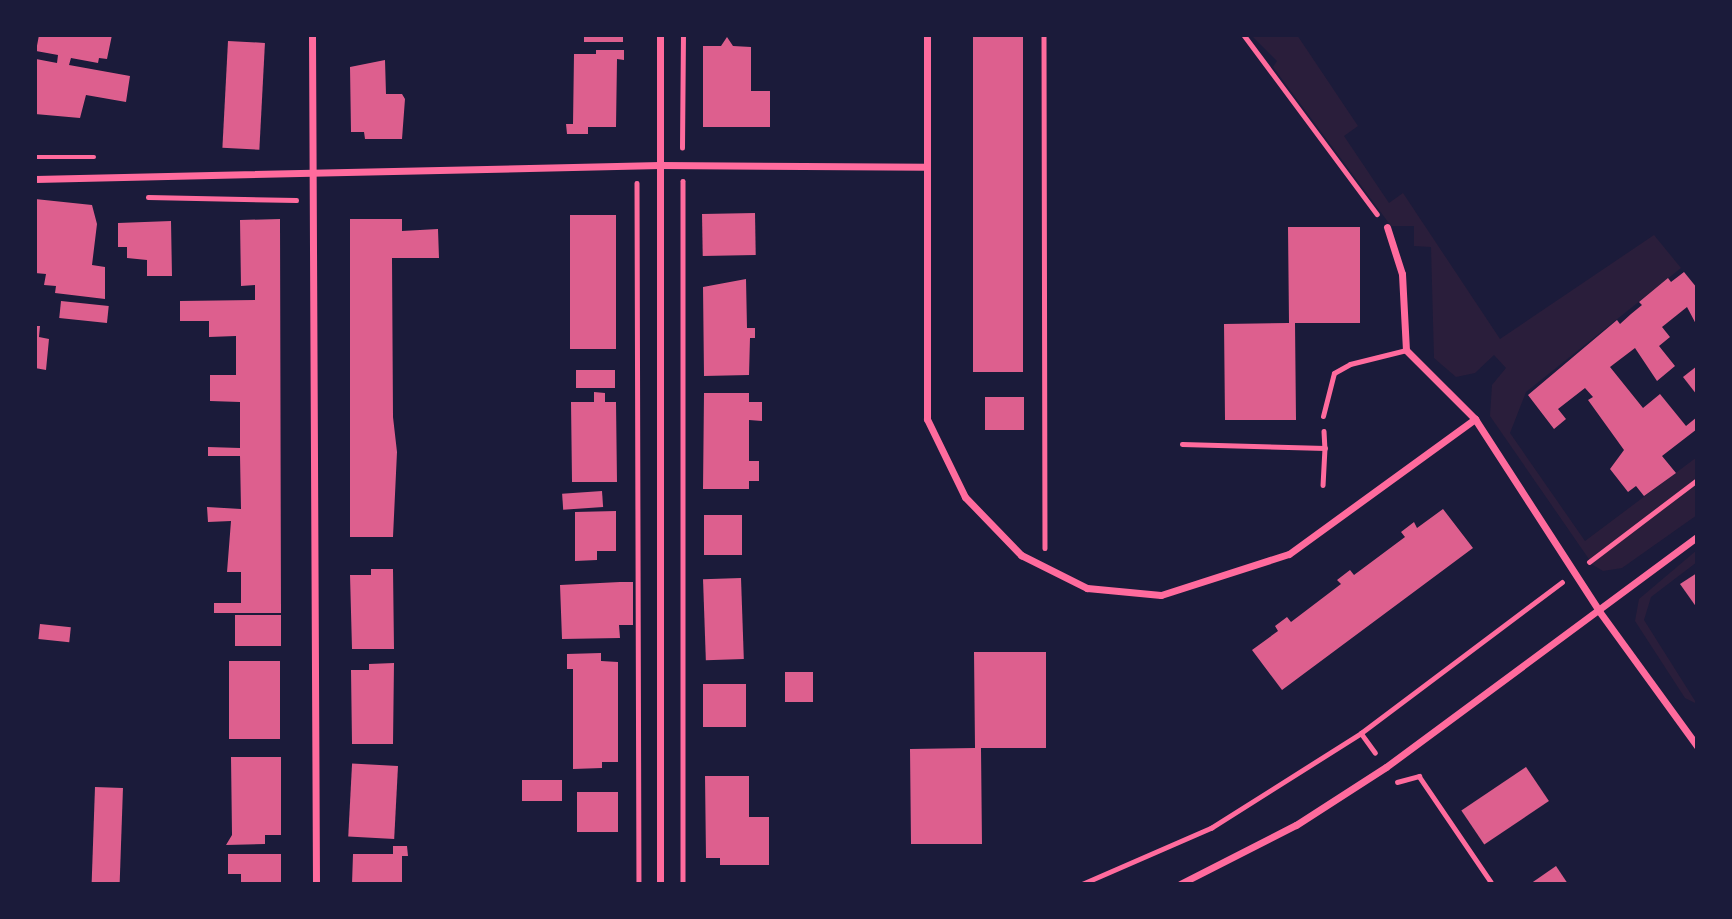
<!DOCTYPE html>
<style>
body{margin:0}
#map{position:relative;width:1732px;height:919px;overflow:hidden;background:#1b1b3a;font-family:Quicksand,sans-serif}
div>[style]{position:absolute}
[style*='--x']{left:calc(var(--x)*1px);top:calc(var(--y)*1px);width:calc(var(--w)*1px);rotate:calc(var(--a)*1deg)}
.green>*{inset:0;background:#2a1e3b}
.building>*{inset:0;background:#dd5f8e;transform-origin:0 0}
.path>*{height:4.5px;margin:-2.25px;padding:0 2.25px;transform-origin:2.25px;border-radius:2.25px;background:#ff6b9d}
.service>*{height:5px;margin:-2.5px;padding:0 2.5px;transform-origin:2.5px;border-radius:2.5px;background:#ff6b9d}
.minor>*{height:7px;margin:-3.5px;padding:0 3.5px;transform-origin:3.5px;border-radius:3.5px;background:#ff6b9d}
span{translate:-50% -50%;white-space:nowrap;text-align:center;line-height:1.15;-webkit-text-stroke:5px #1b1b3a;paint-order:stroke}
.frame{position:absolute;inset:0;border:37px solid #1b1b3a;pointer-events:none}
</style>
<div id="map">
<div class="green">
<i style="clip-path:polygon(1251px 35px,1297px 35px,1358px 126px,1344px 136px,1389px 203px,1403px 193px,1500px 339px,1654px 235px,1681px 268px,1526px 392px,1510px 433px,1585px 541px,1697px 457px,1697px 515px,1622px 568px,1603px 571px,1593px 565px,1490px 416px,1492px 385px,1506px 368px,1494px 355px,1475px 373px,1456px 377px,1434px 358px,1431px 247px,1414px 246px,1414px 226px,1391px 226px,1273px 67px,1277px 61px)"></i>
<i style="clip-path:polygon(1697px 550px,1697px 562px,1651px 597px,1644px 620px,1697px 704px,1685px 698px,1635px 621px,1639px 599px)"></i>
</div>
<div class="building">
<i style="clip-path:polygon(39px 35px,112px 35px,107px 59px,99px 58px,98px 63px,71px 58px,69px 65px,130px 76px,126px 102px,86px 95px,80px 118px,35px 114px,36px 59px,57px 63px,58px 55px,36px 51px)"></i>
<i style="left:584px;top:35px;width:39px;height:7px"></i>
<i style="left:973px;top:35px;width:50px;height:337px"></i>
<i style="clip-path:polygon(727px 37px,733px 46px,751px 47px,751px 91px,770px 91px,770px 127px,703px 127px,703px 46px,721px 46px)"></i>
<i style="left:228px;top:41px;width:37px;height:107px;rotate:3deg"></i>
<i style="clip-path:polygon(596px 50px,624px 50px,624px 60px,617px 59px,616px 127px,588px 127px,588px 134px,567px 134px,566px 124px,573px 124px,574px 54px,596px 54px)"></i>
<i style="clip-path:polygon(385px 60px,386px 94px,402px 94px,405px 99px,402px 139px,365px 139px,364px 132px,351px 132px,350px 67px)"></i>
<i style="clip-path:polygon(35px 199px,92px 205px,97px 224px,92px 265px,105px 267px,105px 299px,55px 293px,56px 286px,44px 285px,46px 274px,35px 273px)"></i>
<i style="left:755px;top:213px;width:42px;height:53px;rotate:89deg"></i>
<i style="left:616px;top:215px;width:134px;height:46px;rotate:90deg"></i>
<i style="clip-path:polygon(280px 219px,281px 613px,214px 613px,214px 603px,241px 603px,241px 572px,227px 572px,231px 521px,208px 522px,207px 507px,241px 509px,240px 456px,208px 456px,208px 447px,240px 448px,240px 402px,210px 401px,210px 375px,236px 375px,236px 336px,209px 337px,209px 321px,180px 321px,180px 301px,255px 300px,255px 285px,241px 286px,240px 220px)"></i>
<i style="clip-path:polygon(350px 219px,402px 219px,402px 231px,438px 229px,439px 258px,392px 258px,393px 417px,397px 452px,393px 537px,350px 537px)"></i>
<i style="clip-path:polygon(171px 221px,172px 276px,147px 276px,147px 260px,127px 258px,127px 247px,118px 247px,118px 223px)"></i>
<i style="clip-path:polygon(1288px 227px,1360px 227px,1360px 323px,1295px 323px,1296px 420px,1225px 420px,1224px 324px,1289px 323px)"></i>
<i style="clip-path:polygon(1684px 272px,1697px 288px,1697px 326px,1687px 307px,1662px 327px,1670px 337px,1659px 346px,1675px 366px,1657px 381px,1635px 348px,1610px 367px,1643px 408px,1660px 394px,1686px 426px,1697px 417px,1697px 429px,1662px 456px,1676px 473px,1644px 496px,1636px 486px,1628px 492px,1610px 469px,1624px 450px,1588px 400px,1593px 397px,1585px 388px,1558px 409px,1566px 419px,1554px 429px,1528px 395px,1617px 320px,1620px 324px,1631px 314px,1642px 305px,1639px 302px,1668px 278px,1671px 282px)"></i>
<i style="clip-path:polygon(746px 279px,747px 328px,755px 328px,755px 338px,750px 338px,749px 375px,704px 376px,703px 287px)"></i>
<i style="left:61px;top:301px;width:48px;height:17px;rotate:6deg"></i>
<i style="clip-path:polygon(35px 326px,40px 326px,39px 337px,49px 339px,46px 370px,35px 368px)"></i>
<i style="clip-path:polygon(1697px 366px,1697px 395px,1683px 377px)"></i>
<i style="left:576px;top:370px;width:39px;height:18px"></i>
<i style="clip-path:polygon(594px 392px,605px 393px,605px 402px,616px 402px,617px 482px,572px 482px,571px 402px,594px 402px)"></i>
<i style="clip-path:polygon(704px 393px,749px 393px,749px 402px,762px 402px,762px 421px,749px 420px,749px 461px,759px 461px,759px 481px,749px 481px,749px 489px,703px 489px)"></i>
<i style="left:985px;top:397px;width:39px;height:33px"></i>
<i style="left:602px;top:491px;width:16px;height:40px;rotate:86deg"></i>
<i style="clip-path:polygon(1443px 509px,1473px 548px,1282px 690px,1252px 650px,1278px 631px,1275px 626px,1287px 617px,1291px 622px,1341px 584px,1337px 580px,1350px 570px,1354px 575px,1405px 537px,1401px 532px,1414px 522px,1417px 528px)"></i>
<i style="clip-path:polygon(616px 511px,616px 551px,597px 551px,597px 560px,575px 561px,575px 512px)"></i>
<i style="left:704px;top:515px;width:38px;height:40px"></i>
<i style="clip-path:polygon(371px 569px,393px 569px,394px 649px,352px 649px,350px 575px,371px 575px)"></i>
<i style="clip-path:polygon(1697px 573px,1697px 608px,1680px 584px)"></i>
<i style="left:741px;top:578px;width:81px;height:38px;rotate:88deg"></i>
<i style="clip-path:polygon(620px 582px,633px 582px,633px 625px,619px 625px,620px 638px,562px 639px,560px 585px)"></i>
<i style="left:281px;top:615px;width:31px;height:46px;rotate:90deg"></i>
<i style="left:40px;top:624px;width:31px;height:15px;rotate:6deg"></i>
<i style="clip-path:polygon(974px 652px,1046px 652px,1046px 748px,981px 748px,982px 844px,911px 844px,910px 749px,975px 748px)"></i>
<i style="clip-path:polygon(601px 653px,601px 661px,618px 662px,618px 762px,602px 762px,602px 768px,573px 769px,573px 669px,567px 669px,567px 654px)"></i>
<i style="left:229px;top:661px;width:51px;height:78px"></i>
<i style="clip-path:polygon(394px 663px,393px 744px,352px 744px,351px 670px,369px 670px,369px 664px)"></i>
<i style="left:785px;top:672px;width:28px;height:30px"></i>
<i style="left:746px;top:684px;width:43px;height:43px;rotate:90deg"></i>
<i style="clip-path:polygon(231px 757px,281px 757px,281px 835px,265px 835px,265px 844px,226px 845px,232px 835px)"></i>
<i style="left:398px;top:766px;width:73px;height:46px;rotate:93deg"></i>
<i style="left:1526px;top:767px;width:41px;height:78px;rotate:56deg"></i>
<i style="clip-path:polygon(705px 776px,749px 776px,749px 817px,769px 817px,769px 865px,720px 865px,720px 858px,706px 858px)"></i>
<i style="left:522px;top:780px;width:40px;height:21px"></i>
<i style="left:95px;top:787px;width:28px;height:97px;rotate:2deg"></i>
<i style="left:577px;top:792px;width:41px;height:40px"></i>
<i style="clip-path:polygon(393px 846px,407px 846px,408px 856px,402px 856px,402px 884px,352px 884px,353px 854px,393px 854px)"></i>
<i style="clip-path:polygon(228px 854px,281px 854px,281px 884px,241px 884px,241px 874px,228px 874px)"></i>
<i style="clip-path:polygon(1556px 866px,1568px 884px,1530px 884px)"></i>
</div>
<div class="path">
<i style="--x:1044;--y:35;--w:513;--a:89.89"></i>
<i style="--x:1244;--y:35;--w:223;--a:53.4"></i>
<i style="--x:682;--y:148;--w:113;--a:-89.5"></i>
<i style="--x:35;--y:157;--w:59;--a:0"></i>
<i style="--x:683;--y:181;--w:703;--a:90"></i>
<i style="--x:637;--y:183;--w:701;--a:89.84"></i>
<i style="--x:148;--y:197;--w:148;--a:1.2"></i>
<i style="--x:1324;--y:431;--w:17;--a:87"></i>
<i style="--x:1182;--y:444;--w:143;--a:1.6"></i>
<i style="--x:1325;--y:448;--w:37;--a:93"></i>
<i style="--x:1589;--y:562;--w:136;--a:-37.2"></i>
<i style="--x:1361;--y:733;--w:24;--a:54"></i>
<i style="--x:1397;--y:782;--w:23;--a:-15"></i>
<i style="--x:1419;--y:776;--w:128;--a:55.8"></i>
<i style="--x:1082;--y:884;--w:141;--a:-23.5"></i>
<i style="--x:1211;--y:828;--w:178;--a:-32.3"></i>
<i style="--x:1361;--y:733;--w:251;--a:-36.9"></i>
</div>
<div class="service">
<i style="--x:1323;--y:416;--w:44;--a:-75.7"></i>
<i style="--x:1334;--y:373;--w:18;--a:-29"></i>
<i style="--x:1350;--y:364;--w:58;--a:-14"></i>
</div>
<div class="minor">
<i style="--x:312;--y:35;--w:849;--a:89.73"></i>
<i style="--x:660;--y:35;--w:849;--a:90"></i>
<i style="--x:927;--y:35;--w:384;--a:90"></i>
<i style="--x:927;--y:419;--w:87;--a:64"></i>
<i style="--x:965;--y:497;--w:81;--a:46"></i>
<i style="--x:1021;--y:555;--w:74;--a:26.6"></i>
<i style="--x:1087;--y:588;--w:74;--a:5.4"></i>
<i style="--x:1161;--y:595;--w:134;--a:-17.8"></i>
<i style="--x:1289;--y:554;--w:230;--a:-36"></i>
<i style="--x:1475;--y:419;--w:229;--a:57.1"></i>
<i style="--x:1599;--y:611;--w:167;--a:54"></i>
<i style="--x:35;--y:179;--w:625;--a:-1.28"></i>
<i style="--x:660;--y:165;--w:267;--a:0.4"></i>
<i style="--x:1387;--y:227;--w:49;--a:72.3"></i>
<i style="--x:1402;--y:274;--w:76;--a:87"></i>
<i style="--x:1406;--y:350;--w:98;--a:45"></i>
<i style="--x:1180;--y:884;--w:130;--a:-27"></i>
<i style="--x:1296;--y:825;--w:107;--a:-32.8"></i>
<i style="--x:1386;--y:767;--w:387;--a:-36.5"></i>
</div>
<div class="frame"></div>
</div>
